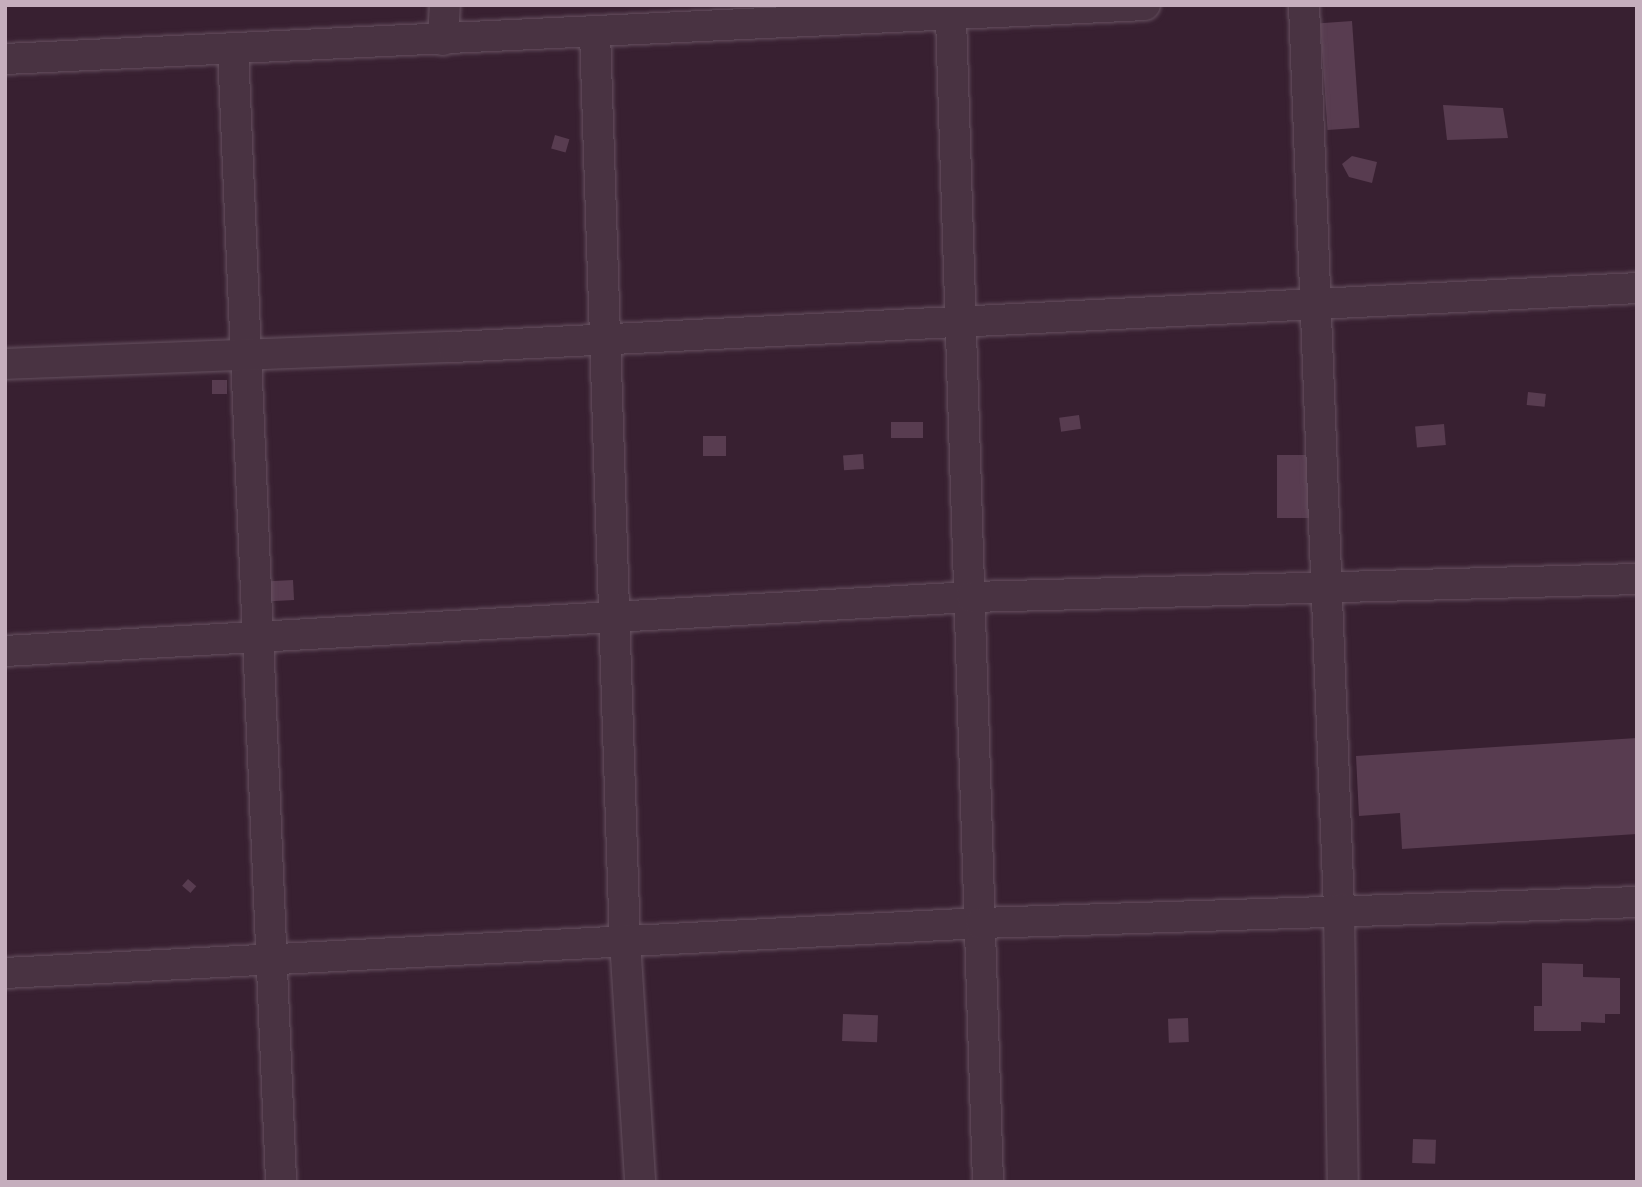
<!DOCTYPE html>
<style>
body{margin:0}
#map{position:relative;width:1642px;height:1187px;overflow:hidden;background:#382031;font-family:Ubuntu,sans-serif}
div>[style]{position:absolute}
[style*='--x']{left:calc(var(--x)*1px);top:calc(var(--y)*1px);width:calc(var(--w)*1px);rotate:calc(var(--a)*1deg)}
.building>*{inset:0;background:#583c50;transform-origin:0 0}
.roads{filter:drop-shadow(0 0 2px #665160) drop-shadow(0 0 2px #665160)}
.street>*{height:30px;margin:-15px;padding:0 15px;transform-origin:15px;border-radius:15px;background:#493342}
span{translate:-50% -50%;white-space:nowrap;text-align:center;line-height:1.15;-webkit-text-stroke:5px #2d1927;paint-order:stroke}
.frame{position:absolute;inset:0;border:7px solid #c5aebd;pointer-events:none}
</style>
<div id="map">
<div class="building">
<i style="left:1352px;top:21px;width:107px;height:32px;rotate:86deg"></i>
<i style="clip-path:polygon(1443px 105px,1503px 108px,1508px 138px,1447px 140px)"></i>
<i style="left:555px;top:135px;width:15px;height:14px;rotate:16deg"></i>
<i style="clip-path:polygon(1352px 156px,1377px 162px,1372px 183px,1349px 177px,1342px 164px)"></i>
<i style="left:212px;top:380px;width:15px;height:14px"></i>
<i style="left:1528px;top:392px;width:18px;height:13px;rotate:6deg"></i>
<i style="left:1079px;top:415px;width:14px;height:20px;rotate:82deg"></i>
<i style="left:891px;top:422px;width:32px;height:16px"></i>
<i style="left:1444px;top:424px;width:21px;height:29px;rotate:85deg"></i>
<i style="left:703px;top:436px;width:23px;height:20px"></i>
<i style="left:863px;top:454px;width:15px;height:20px;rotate:86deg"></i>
<i style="left:1277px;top:455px;width:33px;height:63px"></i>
<i style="left:293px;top:580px;width:20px;height:29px;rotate:87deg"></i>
<i style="clip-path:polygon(1637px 738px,1637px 834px,1402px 849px,1400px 813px,1359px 816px,1356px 756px)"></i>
<i style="left:188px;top:879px;width:11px;height:9px;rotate:41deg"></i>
<i style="clip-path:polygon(1542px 963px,1583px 964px,1583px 977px,1620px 978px,1620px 1014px,1605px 1014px,1605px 1023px,1581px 1022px,1581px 1031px,1534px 1031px,1534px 1006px,1542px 1006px)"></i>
<i style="left:843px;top:1014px;width:35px;height:27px;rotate:2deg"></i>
<i style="left:1188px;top:1018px;width:24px;height:20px;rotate:88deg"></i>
<i style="left:1413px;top:1139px;width:23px;height:24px;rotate:2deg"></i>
</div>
<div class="roads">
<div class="street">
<i style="--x:1304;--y:5;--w:905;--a:87.78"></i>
<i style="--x:1339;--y:909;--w:273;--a:89.2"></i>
<i style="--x:951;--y:18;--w:1165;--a:88.18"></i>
<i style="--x:595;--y:33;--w:908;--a:88.11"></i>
<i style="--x:625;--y:941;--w:241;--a:86.4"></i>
<i style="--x:443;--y:40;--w:35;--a:-87"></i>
<i style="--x:233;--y:49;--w:1134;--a:87.57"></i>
<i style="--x:5;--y:59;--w:1141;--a:-2.71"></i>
<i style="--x:5;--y:364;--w:448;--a:-2.2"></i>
<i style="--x:453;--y:347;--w:1185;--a:-2.85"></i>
<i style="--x:5;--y:651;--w:969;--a:-3.2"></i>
<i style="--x:972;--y:597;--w:665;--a:-1.55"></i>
<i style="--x:5;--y:973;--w:977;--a:-2.93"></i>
<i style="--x:981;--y:923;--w:656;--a:-1.83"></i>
</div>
</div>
<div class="frame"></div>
</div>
